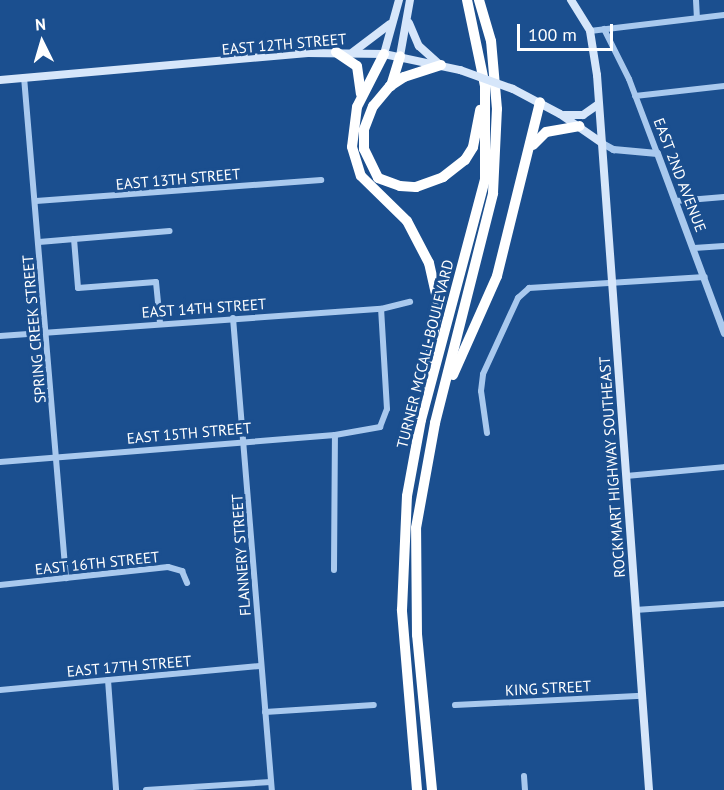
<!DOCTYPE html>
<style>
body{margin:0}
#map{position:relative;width:724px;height:790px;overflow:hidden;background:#1b4f8f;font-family:"PT Sans",sans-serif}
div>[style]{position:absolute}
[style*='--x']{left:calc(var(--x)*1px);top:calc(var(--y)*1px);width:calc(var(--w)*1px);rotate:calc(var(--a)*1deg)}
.minor>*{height:6px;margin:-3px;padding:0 3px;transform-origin:3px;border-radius:3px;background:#a9c9ee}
.tertiary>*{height:7px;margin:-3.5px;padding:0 3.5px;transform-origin:3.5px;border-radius:3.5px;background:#a9c9ee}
.secondary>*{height:8px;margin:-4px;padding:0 4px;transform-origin:4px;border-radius:4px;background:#d6e6fa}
.motorway>*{height:10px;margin:-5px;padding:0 5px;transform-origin:5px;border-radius:5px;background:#fff}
.secondary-bridge>*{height:8px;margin:-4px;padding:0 4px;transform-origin:4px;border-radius:4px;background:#d6e6fa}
span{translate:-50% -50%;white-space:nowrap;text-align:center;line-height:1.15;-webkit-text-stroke:6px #1b4f8f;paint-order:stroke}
.street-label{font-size:15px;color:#fff}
.north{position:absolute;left:12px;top:12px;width:60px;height:60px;-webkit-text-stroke:4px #1b4f8f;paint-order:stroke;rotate:355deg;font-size:16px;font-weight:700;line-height:24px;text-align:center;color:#fff}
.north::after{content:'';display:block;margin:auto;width:21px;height:27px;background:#fff;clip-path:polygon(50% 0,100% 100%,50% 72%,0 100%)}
.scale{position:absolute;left:517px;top:24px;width:96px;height:27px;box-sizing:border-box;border:3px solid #fff;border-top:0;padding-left:8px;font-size:18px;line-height:21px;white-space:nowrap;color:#fff;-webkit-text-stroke:4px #1b4f8f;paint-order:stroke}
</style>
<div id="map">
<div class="minor">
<i style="--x:696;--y:0;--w:17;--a:87"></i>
<i style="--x:604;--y:29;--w:56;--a:63.4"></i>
<i style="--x:629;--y:79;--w:79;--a:69.3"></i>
<i style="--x:590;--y:31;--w:135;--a:-6.8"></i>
<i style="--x:24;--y:77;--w:503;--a:85.21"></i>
<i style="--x:635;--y:96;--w:90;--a:-6.4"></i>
<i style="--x:36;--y:201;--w:286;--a:-4.2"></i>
<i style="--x:676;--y:201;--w:48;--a:-4.8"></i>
<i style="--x:74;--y:239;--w:49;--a:85.3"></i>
<i style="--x:78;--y:288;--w:78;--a:-4.4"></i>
<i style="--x:156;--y:282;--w:41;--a:84.4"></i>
<i style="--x:39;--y:242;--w:131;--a:-4.8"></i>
<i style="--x:694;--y:248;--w:30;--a:-4"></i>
<i style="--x:233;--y:318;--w:474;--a:85.3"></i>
<i style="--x:0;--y:336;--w:382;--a:-4.1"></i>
<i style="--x:381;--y:309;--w:30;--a:-14"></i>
<i style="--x:487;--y:433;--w:42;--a:-98.1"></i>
<i style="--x:481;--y:391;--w:17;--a:-83"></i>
<i style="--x:483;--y:374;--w:84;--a:-65.3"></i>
<i style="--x:518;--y:298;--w:15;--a:-42"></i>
<i style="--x:529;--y:288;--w:176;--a:-3.6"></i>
<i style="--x:0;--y:462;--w:336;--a:-4.6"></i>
<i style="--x:335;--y:435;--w:46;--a:-10.1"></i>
<i style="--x:380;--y:427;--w:19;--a:-69"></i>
<i style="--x:387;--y:409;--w:100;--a:-93.4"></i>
<i style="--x:626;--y:476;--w:98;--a:-5.2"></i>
<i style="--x:334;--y:570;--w:135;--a:-89.6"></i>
<i style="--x:0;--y:585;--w:169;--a:-6.1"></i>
<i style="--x:168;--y:567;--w:15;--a:16"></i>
<i style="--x:182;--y:571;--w:13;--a:67"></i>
<i style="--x:635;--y:610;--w:89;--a:-3.9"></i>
<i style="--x:108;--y:680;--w:110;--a:85.8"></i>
<i style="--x:0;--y:690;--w:261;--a:-5.3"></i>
<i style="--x:455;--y:705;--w:187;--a:-2.8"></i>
<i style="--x:265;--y:712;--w:109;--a:-3.7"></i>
<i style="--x:524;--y:776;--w:14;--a:86"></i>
<i style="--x:146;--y:790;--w:125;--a:-3.7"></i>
</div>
<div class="tertiary">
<i style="--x:602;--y:143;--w:13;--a:29"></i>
<i style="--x:613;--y:149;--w:44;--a:5.2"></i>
<i style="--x:657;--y:153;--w:192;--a:69.6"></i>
</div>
<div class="secondary">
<i style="--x:571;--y:0;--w:36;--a:58"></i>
<i style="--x:590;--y:31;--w:45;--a:81"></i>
<i style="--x:597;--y:75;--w:717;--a:85.84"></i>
<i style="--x:409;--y:23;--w:25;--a:67"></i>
<i style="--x:419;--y:46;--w:28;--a:42"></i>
<i style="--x:353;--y:52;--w:46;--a:-37.1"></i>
<i style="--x:384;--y:54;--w:56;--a:-74.5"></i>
<i style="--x:400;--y:56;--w:57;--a:-79.9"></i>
<i style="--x:0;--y:80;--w:309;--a:-5"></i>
<i style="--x:308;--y:53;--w:76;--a:0.8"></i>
<i style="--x:384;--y:54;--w:78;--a:11.9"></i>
<i style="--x:513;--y:89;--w:53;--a:28"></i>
<i style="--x:560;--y:114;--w:51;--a:34.6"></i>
<i style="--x:564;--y:115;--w:19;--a:0"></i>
<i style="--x:583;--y:115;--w:19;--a:-35"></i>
</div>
<div class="motorway">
<i style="--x:336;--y:52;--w:25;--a:34"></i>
<i style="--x:357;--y:66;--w:28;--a:82"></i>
<i style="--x:384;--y:54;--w:59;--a:117"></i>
<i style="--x:357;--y:107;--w:40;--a:97.1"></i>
<i style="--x:352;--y:147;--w:30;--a:73"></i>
<i style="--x:361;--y:176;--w:64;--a:44.4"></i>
<i style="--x:407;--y:221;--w:47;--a:62.4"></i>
<i style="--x:429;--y:263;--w:41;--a:77.3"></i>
<i style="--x:438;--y:303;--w:70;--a:98.2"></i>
<i style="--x:441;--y:65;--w:39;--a:162"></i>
<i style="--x:404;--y:77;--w:17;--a:147"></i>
<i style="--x:390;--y:86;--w:26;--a:130"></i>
<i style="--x:373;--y:106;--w:26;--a:111"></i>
<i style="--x:364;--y:130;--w:19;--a:90"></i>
<i style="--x:364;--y:149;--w:32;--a:64"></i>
<i style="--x:378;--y:178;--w:23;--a:20"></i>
<i style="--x:400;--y:186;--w:16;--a:4"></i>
<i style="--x:416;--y:187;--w:29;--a:-20"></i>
<i style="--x:443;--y:177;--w:28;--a:-38"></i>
<i style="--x:465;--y:160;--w:15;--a:-58"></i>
<i style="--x:473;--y:147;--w:38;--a:-79"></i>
<i style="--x:391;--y:86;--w:31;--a:-73"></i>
<i style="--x:533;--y:145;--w:18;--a:-45"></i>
<i style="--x:546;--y:132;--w:34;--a:-10"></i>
<i style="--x:453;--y:375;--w:108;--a:-66"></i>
<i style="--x:497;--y:276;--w:179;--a:-76.1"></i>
<i style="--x:417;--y:790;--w:181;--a:-94.8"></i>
<i style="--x:402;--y:610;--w:114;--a:-87.5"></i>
<i style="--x:407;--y:496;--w:77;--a:-79.6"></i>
<i style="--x:421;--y:420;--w:248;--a:-75.1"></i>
<i style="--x:485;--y:180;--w:94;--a:-90"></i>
<i style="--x:485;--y:86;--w:88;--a:-101.8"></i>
<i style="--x:432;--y:790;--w:156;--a:-95.5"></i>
<i style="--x:417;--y:635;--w:107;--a:-90.5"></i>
<i style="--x:416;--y:528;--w:107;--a:-79.7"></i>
<i style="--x:435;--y:423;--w:237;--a:-75.8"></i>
<i style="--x:493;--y:193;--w:84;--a:-87.3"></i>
<i style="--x:497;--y:109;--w:68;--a:-95"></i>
<i style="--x:491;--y:41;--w:43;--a:-106.3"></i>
</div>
<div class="secondary-bridge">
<i style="--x:460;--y:70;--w:56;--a:19.7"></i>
</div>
<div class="street-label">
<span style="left:284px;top:44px;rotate:-5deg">EAST 12TH STREET</span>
<span style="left:680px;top:175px;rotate:69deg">EAST 2ND AVENUE</span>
<span style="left:178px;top:179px;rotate:-5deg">EAST 13TH STREET</span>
<span style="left:204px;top:308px;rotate:-4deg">EAST 14TH STREET</span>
<span style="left:34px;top:329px;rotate:-95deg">SPRING CREEK STREET</span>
<span style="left:425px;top:354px;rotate:-76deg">TURNER MCCALL BOULEVARD</span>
<span style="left:189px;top:433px;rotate:-5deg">EAST 15TH STREET</span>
<span style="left:612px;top:467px;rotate:-94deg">ROCKMART HIGHWAY SOUTHEAST</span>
<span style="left:241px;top:555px;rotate:-94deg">FLANNERY STREET</span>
<span style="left:97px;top:563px;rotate:-6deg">EAST 16TH STREET</span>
<span style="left:129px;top:666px;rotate:-5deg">EAST 17TH STREET</span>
<span style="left:548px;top:688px;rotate:-3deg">KING STREET</span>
</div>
<div class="north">N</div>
<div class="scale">100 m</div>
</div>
